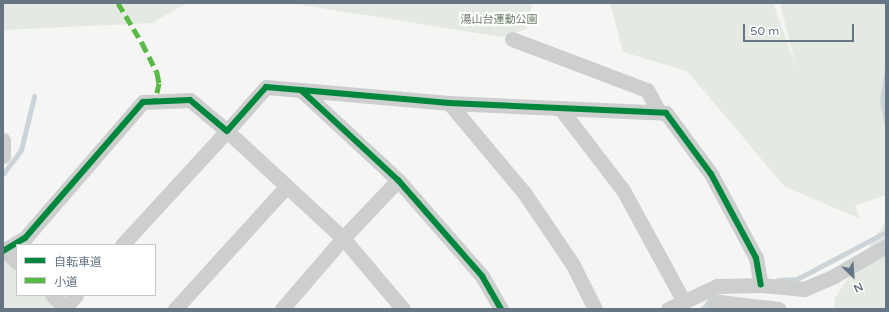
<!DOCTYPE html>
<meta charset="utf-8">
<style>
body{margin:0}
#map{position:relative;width:889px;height:312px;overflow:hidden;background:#f5f6f4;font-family:"Varela Round","Noto Sans JP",sans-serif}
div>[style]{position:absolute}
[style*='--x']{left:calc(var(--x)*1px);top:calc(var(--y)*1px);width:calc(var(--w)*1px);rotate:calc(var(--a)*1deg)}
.green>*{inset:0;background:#e4e9e2}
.water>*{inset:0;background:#cdd4d7}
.stream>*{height:4.5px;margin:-2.25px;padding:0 2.25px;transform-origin:2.25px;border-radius:2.25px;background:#cdd4d7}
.street>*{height:15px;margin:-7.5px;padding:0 7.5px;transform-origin:7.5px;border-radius:7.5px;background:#cdcfcf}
.quiet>*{height:5px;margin-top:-2.5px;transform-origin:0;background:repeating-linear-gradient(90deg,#58b947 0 10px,transparent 0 15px)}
.cycleway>*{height:6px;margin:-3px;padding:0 3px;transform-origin:3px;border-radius:3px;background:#00873e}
span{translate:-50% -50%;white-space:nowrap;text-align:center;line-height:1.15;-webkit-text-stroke:4px #fff;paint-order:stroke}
.park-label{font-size:11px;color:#687b65}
.frame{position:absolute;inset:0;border:4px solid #667584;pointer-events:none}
.legend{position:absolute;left:16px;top:244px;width:140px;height:52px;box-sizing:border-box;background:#fff;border:1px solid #c2c8ce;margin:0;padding:5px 7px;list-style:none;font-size:12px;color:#667584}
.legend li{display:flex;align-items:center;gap:8px;height:20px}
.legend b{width:20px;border:1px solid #c2c8ce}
.north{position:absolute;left:833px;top:256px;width:40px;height:40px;-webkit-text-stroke:3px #fff;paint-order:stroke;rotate:155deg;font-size:11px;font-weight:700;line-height:16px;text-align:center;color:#667584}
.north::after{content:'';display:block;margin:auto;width:14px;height:18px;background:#667584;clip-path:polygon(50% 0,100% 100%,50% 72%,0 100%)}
.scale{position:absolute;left:743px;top:24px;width:111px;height:18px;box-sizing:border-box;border:2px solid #667584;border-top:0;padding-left:5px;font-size:12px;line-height:14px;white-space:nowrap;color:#667584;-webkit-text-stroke:3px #fff;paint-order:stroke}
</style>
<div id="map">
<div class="green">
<i style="clip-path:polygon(3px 3px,187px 3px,152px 23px,3px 30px)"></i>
<i style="clip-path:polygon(289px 3px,532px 3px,527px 29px,502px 37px)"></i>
<i style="clip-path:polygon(610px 3px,773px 3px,796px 67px,780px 3px,886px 3px,886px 195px,855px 206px,861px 219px,785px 187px,687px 71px,623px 52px)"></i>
<i style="clip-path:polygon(886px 221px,886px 309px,834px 309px,835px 298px)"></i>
<i style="clip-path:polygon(3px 259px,17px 271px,17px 295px,43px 295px,58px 308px,3px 309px)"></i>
</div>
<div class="water">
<i style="clip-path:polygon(886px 63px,886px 130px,880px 101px)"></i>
</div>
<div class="stream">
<i style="--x:3;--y:174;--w:30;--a:-53"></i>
<i style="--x:21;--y:150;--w:55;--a:-76.2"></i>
<i style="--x:778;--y:280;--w:19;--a:-3"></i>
<i style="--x:797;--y:279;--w:101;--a:-27.8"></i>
<i style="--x:703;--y:309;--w:21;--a:-53"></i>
</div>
<div class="street">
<i style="--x:512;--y:39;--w:144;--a:20.7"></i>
<i style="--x:647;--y:90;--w:25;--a:61"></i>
<i style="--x:301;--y:90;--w:149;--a:5"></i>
<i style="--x:449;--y:103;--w:217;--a:2.6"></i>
<i style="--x:666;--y:113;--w:76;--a:53.6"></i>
<i style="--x:711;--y:174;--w:95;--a:61.8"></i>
<i style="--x:756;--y:258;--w:27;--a:80"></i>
<i style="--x:449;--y:103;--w:119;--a:50.1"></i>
<i style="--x:525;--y:194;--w:86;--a:55.9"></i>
<i style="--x:573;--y:265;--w:49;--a:63.4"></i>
<i style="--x:560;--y:108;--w:103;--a:52.5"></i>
<i style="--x:623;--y:190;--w:125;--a:61.4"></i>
<i style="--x:3;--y:140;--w:16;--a:90"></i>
<i style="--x:122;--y:245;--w:155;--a:-47.4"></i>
<i style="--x:227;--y:131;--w:158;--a:42.7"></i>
<i style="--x:343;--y:238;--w:93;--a:49.8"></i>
<i style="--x:4;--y:250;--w:18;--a:43"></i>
<i style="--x:3;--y:251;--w:26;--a:-31"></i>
<i style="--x:25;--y:238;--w:180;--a:-49.1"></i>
<i style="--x:143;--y:102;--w:47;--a:-2.4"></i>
<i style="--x:190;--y:100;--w:48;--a:40"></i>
<i style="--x:227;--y:131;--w:59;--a:-48.4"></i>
<i style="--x:266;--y:87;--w:35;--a:5"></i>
<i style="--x:301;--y:90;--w:132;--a:42.9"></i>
<i style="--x:398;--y:180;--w:128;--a:48.8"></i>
<i style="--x:482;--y:276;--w:38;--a:60"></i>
<i style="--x:52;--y:295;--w:21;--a:43"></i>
<i style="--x:64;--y:309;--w:18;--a:-49"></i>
<i style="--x:175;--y:309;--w:166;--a:-47.7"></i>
<i style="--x:282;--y:309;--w:94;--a:-49.3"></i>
<i style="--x:343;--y:238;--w:80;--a:-46.5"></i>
<i style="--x:668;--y:309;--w:54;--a:-25.1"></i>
<i style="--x:717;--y:286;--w:44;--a:-1.3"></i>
<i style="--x:761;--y:285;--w:43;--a:5.3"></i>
<i style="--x:804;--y:289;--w:33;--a:-23"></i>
<i style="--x:834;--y:276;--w:60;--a:-30"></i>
<i style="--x:714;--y:309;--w:9;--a:-54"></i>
<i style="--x:719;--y:302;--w:60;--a:6.7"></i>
</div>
<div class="quiet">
<i style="--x:118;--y:3;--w:47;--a:59"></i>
<i style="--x:142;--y:43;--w:34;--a:63"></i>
<i style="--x:157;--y:73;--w:10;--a:79"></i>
<i style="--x:159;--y:83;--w:19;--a:102"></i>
</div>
<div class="cycleway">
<i style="--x:301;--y:90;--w:149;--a:5"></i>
<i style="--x:449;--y:103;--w:217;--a:2.6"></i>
<i style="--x:666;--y:113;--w:76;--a:53.6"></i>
<i style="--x:711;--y:174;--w:95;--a:61.8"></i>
<i style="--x:756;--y:258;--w:27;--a:80"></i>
<i style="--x:3;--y:251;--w:26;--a:-31"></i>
<i style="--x:25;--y:238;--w:180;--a:-49.1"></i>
<i style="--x:143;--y:102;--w:47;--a:-2.4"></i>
<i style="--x:190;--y:100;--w:48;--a:40"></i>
<i style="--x:227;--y:131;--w:59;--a:-48.4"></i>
<i style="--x:266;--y:87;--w:35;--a:5"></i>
<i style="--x:301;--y:90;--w:132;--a:42.9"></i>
<i style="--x:398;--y:180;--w:128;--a:48.8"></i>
<i style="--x:482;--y:276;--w:38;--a:60"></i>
</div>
<div class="park-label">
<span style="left:499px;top:20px">湯山台運動公園</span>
</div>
<div class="frame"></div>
<ul class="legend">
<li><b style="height:5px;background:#00873e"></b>自転車道</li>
<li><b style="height:5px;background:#58b947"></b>小道</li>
</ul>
<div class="north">N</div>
<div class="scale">50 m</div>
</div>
